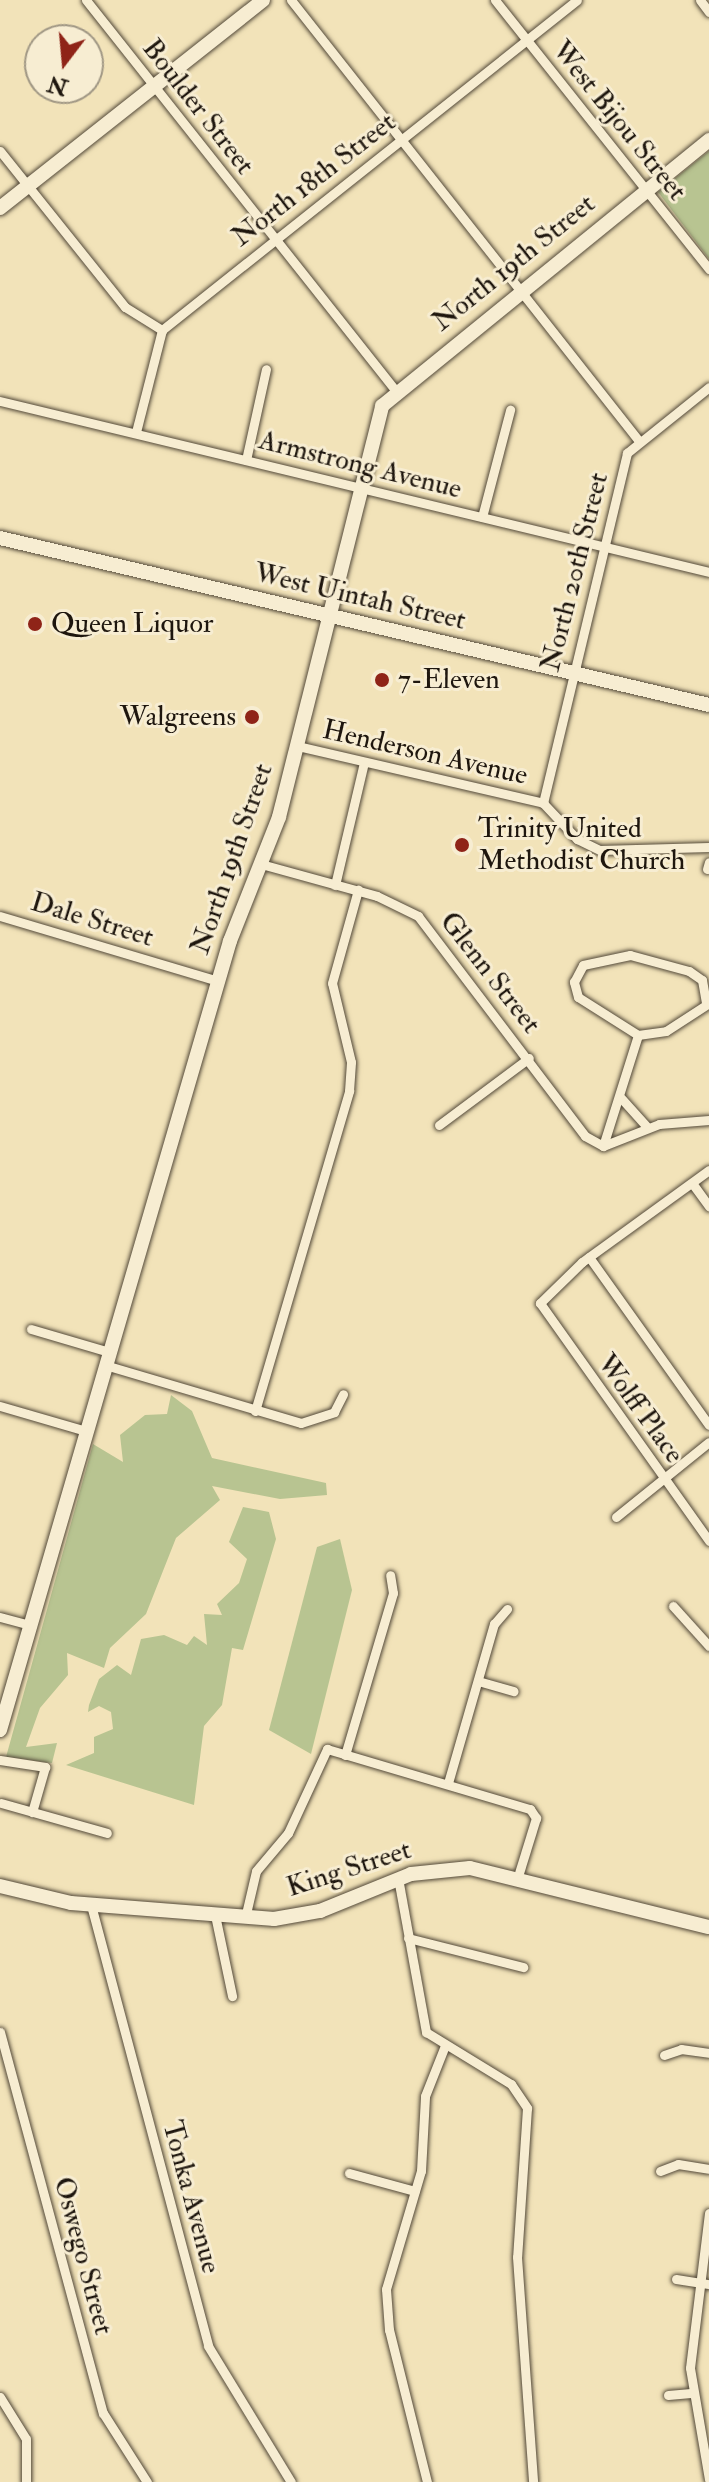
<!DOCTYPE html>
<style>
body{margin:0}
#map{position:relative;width:709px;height:2482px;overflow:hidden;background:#f2e3b9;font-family:"IM FELL Double Pica",serif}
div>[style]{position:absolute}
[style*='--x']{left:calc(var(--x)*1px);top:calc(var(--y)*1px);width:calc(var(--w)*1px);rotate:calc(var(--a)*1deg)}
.green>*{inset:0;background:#b8c491}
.roads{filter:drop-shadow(0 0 2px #534939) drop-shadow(0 0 2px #534939)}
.street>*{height:9px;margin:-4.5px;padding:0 4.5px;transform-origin:4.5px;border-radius:4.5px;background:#f7edd2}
.secondary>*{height:14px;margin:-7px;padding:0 7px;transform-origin:7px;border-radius:7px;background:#f7edd2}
.dots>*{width:22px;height:22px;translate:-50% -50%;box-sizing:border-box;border:4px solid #f7edd2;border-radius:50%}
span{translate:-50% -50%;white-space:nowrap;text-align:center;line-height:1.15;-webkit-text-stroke:6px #f7edd2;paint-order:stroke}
.street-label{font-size:28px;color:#1e160e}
.poi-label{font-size:28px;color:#1e160e}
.left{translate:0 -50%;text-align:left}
.right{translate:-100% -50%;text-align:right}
.north{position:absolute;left:24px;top:24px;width:80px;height:80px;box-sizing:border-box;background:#f7edd2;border:2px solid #a09784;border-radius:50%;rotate:196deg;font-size:22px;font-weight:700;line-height:32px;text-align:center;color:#1e160e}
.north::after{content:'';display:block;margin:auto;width:28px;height:36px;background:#8f2418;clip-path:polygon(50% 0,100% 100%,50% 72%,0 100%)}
</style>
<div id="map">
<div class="green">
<i style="clip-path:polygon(709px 151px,709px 259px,658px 192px)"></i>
<i style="clip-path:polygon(171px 1395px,192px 1411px,212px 1458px,326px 1483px,327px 1495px,280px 1499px,212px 1486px,220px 1500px,176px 1538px,146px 1614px,110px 1648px,104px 1668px,67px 1653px,68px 1675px,40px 1708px,26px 1747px,57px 1743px,52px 1763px,6px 1757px,93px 1444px,123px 1462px,120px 1435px,145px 1415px,167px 1414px)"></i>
<i style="clip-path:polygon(243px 1507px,269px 1512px,276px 1539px,243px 1650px,232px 1648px,222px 1705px,204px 1726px,194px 1805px,66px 1765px,94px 1753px,94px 1737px,113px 1729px,111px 1712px,99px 1706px,88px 1712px,89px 1705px,99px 1679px,117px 1665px,131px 1675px,141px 1639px,164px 1635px,187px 1645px,194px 1636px,207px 1645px,204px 1614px,222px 1615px,217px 1604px,239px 1583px,247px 1559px,229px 1542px)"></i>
<i style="clip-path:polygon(340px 1539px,352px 1590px,311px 1754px,269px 1730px,317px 1547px)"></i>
</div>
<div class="roads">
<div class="street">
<i style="--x:86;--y:0;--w:498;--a:51.6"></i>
<i style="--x:291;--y:0;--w:562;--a:51.72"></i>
<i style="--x:495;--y:0;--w:344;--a:51.5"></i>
<i style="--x:700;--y:0;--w:15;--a:53"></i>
<i style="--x:0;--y:151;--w:200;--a:51.3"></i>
<i style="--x:125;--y:307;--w:44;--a:31.9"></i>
<i style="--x:0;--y:401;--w:729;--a:13.56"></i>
<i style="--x:136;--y:432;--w:105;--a:-75.7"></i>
<i style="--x:162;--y:330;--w:530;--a:-38.49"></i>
<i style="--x:246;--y:460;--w:93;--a:-77.6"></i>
<i style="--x:482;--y:517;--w:111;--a:-75.3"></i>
<i style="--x:297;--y:746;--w:253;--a:13"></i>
<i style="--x:543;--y:803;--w:50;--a:46.6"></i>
<i style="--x:577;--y:839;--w:25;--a:26"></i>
<i style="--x:600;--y:850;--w:109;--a:-1.6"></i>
<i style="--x:543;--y:803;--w:360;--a:-76.5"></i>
<i style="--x:627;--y:453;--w:105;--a:-38.8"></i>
<i style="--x:261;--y:864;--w:120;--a:15.4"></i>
<i style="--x:377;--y:896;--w:46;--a:26"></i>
<i style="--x:418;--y:916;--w:276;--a:52.8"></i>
<i style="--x:585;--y:1136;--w:21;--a:29"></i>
<i style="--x:707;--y:869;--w:7;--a:-74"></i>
<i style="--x:335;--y:885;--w:126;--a:-76.7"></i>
<i style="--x:0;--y:916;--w:227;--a:16.6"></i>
<i style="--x:638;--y:1035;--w:71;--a:-147.7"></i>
<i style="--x:578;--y:997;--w:16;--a:-105"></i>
<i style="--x:574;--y:982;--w:19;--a:-62"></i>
<i style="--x:583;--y:965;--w:48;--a:-12"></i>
<i style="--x:630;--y:955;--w:61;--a:15.2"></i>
<i style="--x:689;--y:971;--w:16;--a:35"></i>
<i style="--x:702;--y:980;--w:22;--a:80"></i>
<i style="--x:621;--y:1098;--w:39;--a:48"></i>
<i style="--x:439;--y:1125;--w:112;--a:-36.7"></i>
<i style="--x:603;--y:1146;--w:116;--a:-72.5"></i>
<i style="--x:638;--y:1035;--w:28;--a:-8"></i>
<i style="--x:666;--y:1031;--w:51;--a:-33.1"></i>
<i style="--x:603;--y:1146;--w:60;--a:-21.4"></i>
<i style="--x:659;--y:1124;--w:50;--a:-4.6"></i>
<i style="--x:709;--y:1170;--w:157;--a:144.1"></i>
<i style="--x:582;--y:1262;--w:59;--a:135.7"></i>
<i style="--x:540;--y:1303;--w:292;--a:54.6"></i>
<i style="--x:692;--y:1183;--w:29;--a:54"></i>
<i style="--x:589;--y:1257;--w:206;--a:54.5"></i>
<i style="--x:31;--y:1329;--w:81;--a:16.4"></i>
<i style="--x:105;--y:1365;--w:204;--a:16.5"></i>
<i style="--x:301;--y:1423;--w:35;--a:-18"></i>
<i style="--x:334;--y:1412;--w:20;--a:-63"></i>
<i style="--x:0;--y:1406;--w:90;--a:16.2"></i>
<i style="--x:255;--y:1411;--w:334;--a:-73.6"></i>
<i style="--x:349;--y:1091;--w:29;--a:-86"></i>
<i style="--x:351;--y:1062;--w:81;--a:-103.5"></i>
<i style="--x:332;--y:983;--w:97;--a:-74.4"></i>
<i style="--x:616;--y:1517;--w:119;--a:-38.9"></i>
<i style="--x:673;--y:1606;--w:54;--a:48"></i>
<i style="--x:0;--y:1617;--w:31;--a:15"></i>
<i style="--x:478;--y:1681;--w:37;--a:16"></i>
<i style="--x:345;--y:1755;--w:169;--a:-73.5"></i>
<i style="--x:393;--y:1593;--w:18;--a:-99"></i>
<i style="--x:0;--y:1760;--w:46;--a:8.8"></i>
<i style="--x:45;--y:1767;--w:47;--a:106.1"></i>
<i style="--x:448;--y:1783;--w:166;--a:-73.9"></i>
<i style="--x:494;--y:1624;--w:20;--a:-49"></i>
<i style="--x:1;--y:1803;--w:110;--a:15.8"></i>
<i style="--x:398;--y:1878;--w:157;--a:79.7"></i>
<i style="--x:426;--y:2032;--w:100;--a:31.5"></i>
<i style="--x:511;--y:2084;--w:29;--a:56"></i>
<i style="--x:527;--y:2108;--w:149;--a:93.8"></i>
<i style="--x:517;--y:2257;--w:226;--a:85.9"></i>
<i style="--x:91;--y:1905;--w:456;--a:75.1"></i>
<i style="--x:208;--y:2346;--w:159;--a:58.6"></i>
<i style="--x:215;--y:1915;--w:83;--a:78.1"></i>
<i style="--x:245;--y:1918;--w:48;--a:-76.8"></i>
<i style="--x:256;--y:1871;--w:50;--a:-49.9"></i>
<i style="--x:288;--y:1833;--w:93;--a:-65.1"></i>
<i style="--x:327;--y:1749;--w:212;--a:16.5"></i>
<i style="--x:530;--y:1809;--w:11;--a:56"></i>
<i style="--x:536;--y:1818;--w:61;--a:107.2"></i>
<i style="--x:408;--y:1938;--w:119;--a:14.2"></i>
<i style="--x:0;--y:2032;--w:395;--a:74.9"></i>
<i style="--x:103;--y:2413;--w:82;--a:57.5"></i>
<i style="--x:664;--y:2055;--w:18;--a:-19"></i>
<i style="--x:681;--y:2049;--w:28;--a:8"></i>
<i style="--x:660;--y:2171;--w:19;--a:-21"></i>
<i style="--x:678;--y:2164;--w:31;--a:9"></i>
<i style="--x:349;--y:2173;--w:68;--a:15.3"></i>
<i style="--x:709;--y:2213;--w:156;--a:97"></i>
<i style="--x:690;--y:2368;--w:113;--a:80.3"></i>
<i style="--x:676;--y:2279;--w:33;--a:9"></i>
<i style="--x:668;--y:2395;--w:23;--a:-5"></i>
<i style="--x:0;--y:2397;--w:49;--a:58.2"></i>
<i style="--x:26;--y:2439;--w:43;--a:90"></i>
<i style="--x:427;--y:2482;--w:157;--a:-104"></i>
<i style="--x:389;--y:2330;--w:41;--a:-94.2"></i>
<i style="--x:386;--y:2289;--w:123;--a:-73.5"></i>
<i style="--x:421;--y:2171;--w:75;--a:-86.9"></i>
<i style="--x:425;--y:2096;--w:52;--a:-68.4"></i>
</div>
<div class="secondary">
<i style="--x:0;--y:208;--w:335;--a:-38.3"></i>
<i style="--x:0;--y:538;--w:728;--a:13.25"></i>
<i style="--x:0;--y:1730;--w:822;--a:-73.75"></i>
<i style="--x:230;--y:941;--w:133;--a:-68.4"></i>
<i style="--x:279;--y:817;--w:424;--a:-75.9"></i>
<i style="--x:382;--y:406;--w:422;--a:-39.1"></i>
<i style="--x:0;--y:1886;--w:73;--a:13.5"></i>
<i style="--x:71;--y:1903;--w:204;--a:4.5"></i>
<i style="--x:274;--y:1919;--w:47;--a:-9.9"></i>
<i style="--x:320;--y:1911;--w:98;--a:-22.1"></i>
<i style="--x:411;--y:1874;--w:59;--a:-5.8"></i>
<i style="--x:470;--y:1868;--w:246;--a:13.9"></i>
</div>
</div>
<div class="dots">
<i style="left:35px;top:624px;background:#8f2418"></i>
<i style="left:382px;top:680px;background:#8f2418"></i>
<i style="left:252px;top:717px;background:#8f2418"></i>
<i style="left:462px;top:845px;background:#8f2418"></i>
</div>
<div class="street-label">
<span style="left:198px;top:107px;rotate:52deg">Boulder Street</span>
<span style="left:619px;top:121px;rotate:51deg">West Bijou Street</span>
<span style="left:314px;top:180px;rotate:-38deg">North 18th Street</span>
<span style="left:514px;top:263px;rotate:-39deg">North 19th Street</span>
<span style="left:360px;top:465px;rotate:14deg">Armstrong Avenue</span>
<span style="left:575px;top:572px;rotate:-76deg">North 20th Street</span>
<span style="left:360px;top:597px;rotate:13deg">West Uintah Street</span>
<span style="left:425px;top:753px;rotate:13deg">Henderson Avenue</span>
<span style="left:232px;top:859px;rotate:-71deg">North 19th Street</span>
<span style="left:92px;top:920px;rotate:17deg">Dale Street</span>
<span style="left:490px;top:973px;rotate:52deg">Glenn Street</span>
<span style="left:640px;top:1409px;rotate:54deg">Wolff Place</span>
<span style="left:349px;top:1869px;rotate:-18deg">King Street</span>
<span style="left:191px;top:2197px;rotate:75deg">Tonka Avenue</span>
<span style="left:83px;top:2256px;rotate:75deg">Oswego Street</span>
</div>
<div class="poi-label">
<span class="left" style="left:51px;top:624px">Queen Liquor</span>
<span class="left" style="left:398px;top:680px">7-Eleven</span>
<span class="right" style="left:236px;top:717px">Walgreens</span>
<span class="left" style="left:478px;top:845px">Trinity United<br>Methodist Church</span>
</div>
<div class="north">N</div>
</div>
